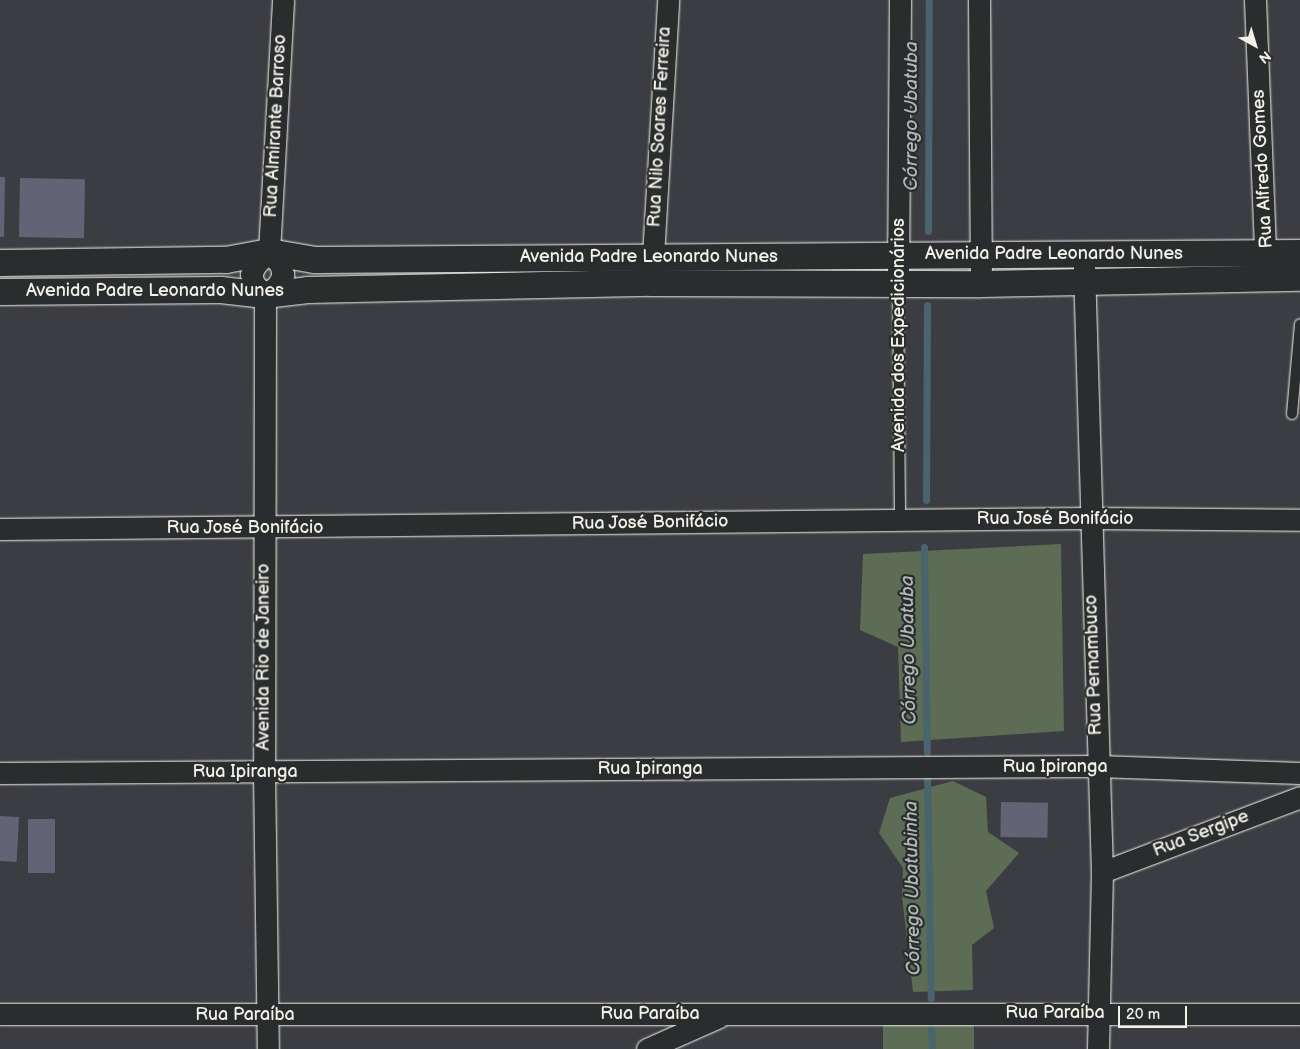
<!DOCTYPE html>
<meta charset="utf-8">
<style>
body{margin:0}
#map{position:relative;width:1300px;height:1049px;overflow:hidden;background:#3b3d43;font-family:"Balsamiq Sans",sans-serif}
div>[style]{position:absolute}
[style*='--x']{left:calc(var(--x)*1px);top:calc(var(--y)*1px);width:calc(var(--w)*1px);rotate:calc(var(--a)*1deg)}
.green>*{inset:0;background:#5c6c55;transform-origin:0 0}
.stream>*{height:7px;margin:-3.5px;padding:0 3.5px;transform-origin:3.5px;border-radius:3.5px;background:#49646d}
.building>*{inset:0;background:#646375;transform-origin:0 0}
.roads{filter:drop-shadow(0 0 1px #f4f1e8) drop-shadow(0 0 1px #f4f1e8)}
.service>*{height:10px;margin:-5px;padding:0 5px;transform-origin:5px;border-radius:5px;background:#2a2d2e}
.minor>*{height:21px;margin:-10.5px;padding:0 10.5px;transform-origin:10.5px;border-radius:10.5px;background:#2a2d2e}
.tertiary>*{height:26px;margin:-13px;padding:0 13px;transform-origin:13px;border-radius:13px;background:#2a2d2e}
span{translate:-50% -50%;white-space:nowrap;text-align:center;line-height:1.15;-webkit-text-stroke:4.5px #2a2d2e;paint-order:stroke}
.street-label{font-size:18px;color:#f4f1e8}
.water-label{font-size:19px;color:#b0b9b7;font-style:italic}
.north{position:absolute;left:1230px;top:20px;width:50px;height:50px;-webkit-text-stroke:4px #2a2d2e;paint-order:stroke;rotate:141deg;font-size:14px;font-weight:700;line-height:20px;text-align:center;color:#f4f1e8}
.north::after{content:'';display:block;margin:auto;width:18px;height:22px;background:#f4f1e8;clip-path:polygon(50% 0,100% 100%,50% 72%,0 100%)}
.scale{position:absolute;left:1118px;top:1006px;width:69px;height:22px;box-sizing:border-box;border:2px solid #f4f1e8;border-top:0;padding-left:6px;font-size:15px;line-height:18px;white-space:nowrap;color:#f4f1e8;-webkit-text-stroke:4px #2a2d2e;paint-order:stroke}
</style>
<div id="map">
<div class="green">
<i style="clip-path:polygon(1061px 544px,1064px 731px,901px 742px,898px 647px,860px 630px,863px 554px)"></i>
<i style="clip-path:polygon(953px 781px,986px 797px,988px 832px,1019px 853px,986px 891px,994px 928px,972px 945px,973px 990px,913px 992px,902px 896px,903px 868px,879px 833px,890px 798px)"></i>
<i style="left:883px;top:1023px;width:91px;height:28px"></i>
</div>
<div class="stream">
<i style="--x:928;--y:231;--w:231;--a:-89.8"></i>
<i style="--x:926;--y:500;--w:195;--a:-89.7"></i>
<i style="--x:924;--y:547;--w:205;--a:89.2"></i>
<i style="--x:927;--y:778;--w:220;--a:89"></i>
<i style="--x:931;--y:1029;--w:20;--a:87"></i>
</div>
<div class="building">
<i style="clip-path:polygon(0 177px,5px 177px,4px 237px,0 237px)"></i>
<i style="left:20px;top:178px;width:65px;height:59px;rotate:1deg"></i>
<i style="left:1001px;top:802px;width:47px;height:35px;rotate:1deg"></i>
<i style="left:0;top:816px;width:19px;height:45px;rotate:3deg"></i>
<i style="left:28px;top:819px;width:27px;height:54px"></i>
</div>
<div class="roads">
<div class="service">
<i style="--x:898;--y:285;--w:235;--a:89.5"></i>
<i style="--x:1292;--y:414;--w:90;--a:-84.9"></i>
</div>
<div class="minor">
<i style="--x:979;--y:0;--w:284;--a:89.6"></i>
<i style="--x:1255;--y:0;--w:270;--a:87.7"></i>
<i style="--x:269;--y:252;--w:252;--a:-86.8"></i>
<i style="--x:1084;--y:267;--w:605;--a:88.3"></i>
<i style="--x:1102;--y:872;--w:177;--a:91.3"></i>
<i style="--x:652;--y:273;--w:273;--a:-86.6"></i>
<i style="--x:898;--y:284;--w:284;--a:-89.6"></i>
<i style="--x:265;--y:295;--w:477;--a:90.1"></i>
<i style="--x:264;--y:772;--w:277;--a:89.2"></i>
<i style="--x:265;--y:295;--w:15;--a:-37"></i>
<i style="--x:277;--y:286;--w:13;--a:-61"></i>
<i style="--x:283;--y:275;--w:11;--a:-105"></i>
<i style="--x:280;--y:264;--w:16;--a:-133"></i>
<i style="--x:265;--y:295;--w:16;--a:-135"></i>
<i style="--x:254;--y:284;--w:10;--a:-107"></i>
<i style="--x:251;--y:274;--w:11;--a:-63"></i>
<i style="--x:256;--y:264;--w:18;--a:-43"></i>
<i style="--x:0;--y:529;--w:1090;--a:-0.58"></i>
<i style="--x:1090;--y:518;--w:210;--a:0.5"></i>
<i style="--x:0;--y:773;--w:1097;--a:-0.37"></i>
<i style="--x:1097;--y:766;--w:203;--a:2"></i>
<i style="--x:1102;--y:872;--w:212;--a:-20.7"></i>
<i style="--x:0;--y:1014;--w:1300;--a:0"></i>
<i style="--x:647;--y:1049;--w:79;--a:-24"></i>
</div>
<div class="tertiary">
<i style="--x:0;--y:263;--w:226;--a:-0.8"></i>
<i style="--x:226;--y:260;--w:44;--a:-10.5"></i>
<i style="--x:269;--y:252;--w:47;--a:9.9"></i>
<i style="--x:315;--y:260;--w:985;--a:-0.41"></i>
<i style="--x:0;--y:292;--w:221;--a:-0.5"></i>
<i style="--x:221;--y:290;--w:44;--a:6.5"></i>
<i style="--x:265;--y:295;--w:43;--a:-6.6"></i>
<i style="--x:308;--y:290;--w:344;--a:-1.2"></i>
<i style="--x:652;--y:283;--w:329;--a:0.2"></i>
<i style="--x:981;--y:284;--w:319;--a:-1.1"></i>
</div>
</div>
<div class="street-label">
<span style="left:276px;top:126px;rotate:-87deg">Rua Almirante Barroso</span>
<span style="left:660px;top:127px;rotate:-87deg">Rua Nilo Soares Ferreira</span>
<span style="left:1263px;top:169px;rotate:-93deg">Rua Alfredo Gomes</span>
<span style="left:1054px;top:254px">Avenida Padre Leonardo Nunes</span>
<span style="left:649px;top:257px">Avenida Padre Leonardo Nunes</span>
<span style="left:155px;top:291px">Avenida Padre Leonardo Nunes</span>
<span style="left:899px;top:335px;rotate:-90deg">Avenida dos Expedicionários</span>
<span style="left:1055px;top:519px">Rua José Bonifácio</span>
<span style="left:650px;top:523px;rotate:-1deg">Rua José Bonifácio</span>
<span style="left:245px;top:528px">Rua José Bonifácio</span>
<span style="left:264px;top:657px;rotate:-90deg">Avenida Rio de Janeiro</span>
<span style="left:1094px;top:665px;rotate:-92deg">Rua Pernambuco</span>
<span style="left:1055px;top:767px">Rua Ipiranga</span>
<span style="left:650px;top:769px">Rua Ipiranga</span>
<span style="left:245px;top:772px">Rua Ipiranga</span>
<span style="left:1201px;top:834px;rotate:-21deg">Rua Sergipe</span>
<span style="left:1055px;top:1013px">Rua Paraíba</span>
<span style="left:650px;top:1014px">Rua Paraíba</span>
<span style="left:245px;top:1015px">Rua Paraíba</span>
</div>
<div class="water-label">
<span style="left:912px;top:116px;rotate:-90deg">Córrego Ubatuba</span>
<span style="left:909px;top:650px;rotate:-91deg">Córrego Ubatuba</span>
<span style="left:913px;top:888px;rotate:-91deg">Córrego Ubatubinha</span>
</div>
<div class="north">N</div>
<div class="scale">20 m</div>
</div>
